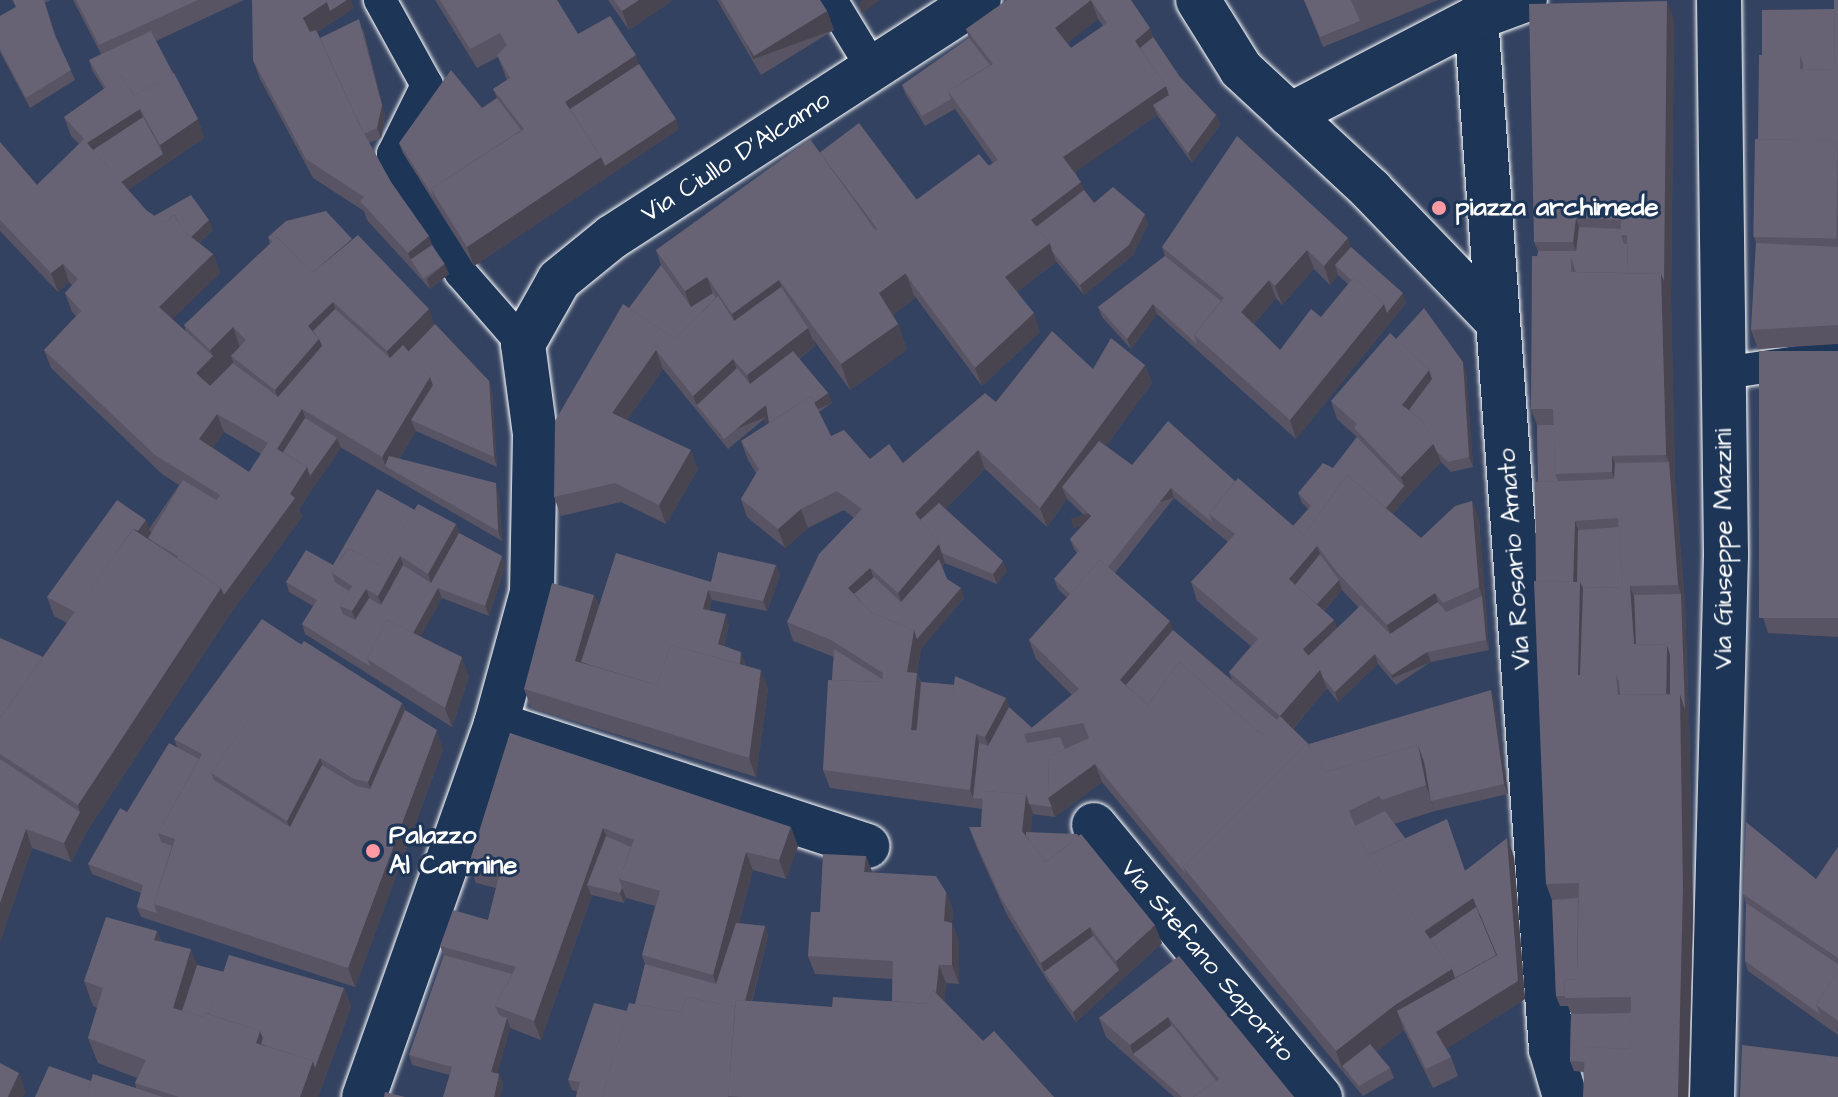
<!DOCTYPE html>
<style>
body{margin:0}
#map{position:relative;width:1838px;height:1097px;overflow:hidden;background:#334260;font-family:"Architects Daughter",sans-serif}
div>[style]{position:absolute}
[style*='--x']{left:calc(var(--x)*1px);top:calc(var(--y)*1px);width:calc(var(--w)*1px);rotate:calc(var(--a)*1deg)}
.roads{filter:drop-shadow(0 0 2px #fff) drop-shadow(0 0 2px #fff)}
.service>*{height:32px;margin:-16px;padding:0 16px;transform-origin:16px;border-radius:16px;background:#1d3557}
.minor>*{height:44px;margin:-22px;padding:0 22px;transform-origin:22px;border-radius:22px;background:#1d3557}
.wall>*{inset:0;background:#595464}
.shaded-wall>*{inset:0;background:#484551;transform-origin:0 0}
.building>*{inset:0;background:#676274;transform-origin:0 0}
.dots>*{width:22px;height:22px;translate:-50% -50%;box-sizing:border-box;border:4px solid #1d3557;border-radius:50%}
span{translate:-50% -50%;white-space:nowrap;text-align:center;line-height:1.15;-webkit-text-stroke:6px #1d3557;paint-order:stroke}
.street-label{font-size:26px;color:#fff}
.poi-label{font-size:26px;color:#fff;font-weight:700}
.left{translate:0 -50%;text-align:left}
</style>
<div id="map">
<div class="roads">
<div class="service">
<i style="--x:380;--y:0;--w:97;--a:61.1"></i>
<i style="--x:427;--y:85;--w:77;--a:116.2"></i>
<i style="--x:393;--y:154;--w:137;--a:60.3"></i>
<i style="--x:461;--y:273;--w:94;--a:48.9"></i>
<i style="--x:831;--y:0;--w:81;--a:58.7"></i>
<i style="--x:1724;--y:373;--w:115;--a:-8.5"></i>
</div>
<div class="minor">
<i style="--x:1198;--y:0;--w:81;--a:58.1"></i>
<i style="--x:1241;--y:69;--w:178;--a:42.9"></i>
<i style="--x:1371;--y:190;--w:182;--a:46.1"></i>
<i style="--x:1476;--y:18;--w:1034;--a:85.84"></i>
<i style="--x:1551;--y:1049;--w:50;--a:73.7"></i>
<i style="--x:1290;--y:115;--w:210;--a:-27.5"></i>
<i style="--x:1476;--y:18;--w:52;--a:-20.2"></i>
<i style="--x:496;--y:724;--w:391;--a:18.2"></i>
<i style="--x:1094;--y:825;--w:354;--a:50.3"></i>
<i style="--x:364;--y:1097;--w:396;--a:-70.5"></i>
<i style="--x:496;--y:724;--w:137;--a:-74.7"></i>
<i style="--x:532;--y:592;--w:158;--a:-88.9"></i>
<i style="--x:535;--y:434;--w:91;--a:-97.6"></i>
<i style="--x:523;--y:344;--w:73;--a:-60.6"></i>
<i style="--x:559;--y:280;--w:68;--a:-39.1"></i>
<i style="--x:612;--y:237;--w:437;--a:-32.9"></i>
<i style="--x:1712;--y:1097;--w:542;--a:-88.52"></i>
<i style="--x:1726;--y:555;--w:555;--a:-90.72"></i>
</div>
</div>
<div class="wall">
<i style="clip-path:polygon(12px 0,51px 0,45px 3px,56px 37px,75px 80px,30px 108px,0 52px,0 16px,16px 7px)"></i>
<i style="clip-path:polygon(evenodd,73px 0,244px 0,156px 41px,198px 119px,204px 138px,128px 190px,146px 210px,154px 216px,213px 230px,199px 243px,213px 254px,220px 273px,172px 319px,186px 332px,184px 325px,270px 244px,268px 237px,435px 324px,489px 381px,492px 391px,497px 467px,416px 431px,399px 459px,499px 493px,502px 541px,340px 447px,299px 509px,302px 517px,230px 614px,87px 831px,71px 862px,32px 848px,0 942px,0 638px,43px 657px,67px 623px,54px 616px,47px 597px,149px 529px,179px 485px,162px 474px,51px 368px,44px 350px,76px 316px,72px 312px,65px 293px,72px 285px,69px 282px,58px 292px,0 231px,0 142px,37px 185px,79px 144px,71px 136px,64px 117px,104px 89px,92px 70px,89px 60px,101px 54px,73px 0,233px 362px,233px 363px,210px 386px,209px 385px,233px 362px,73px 0,224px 432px,261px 454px,249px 472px,213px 448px,224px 432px)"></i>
<i style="clip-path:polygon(435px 0,557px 0,578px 34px,639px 64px,679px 129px,474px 266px,403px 153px,399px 143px,482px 108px,497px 98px,493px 89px,507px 80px,498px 57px,477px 68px)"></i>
<i style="clip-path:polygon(608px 0,673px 0,629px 30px)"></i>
<i style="clip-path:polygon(717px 0,820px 0,827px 11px,834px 30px,761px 75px)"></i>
<i style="clip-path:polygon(evenodd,1007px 0,1131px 0,1153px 37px,1180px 77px,1216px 115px,1220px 125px,1192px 163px,1157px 115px,1075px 172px,1084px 190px,1094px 203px,1148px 224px,1133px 255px,1084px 295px,1056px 261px,1056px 262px,1017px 292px,1040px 332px,982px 386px,914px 295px,915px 298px,893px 315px,898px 324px,907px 350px,850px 390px,813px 339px,815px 346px,799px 359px,828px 393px,832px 403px,819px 412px,831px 436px,870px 459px,903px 463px,996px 402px,1093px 369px,1145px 365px,1152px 383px,1106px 446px,1132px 465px,1235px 481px,1293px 526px,1308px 509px,1302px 503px,1298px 493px,1333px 468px,1357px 437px,1337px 419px,1331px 401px,1396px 339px,1466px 372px,1473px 467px,1451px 472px,1441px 462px,1408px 496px,1393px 514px,1421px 538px,1472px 501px,1479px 520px,1489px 650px,1431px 662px,1396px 685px,1378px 664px,1338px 702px,1327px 688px,1293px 729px,1309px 744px,1495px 700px,1508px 794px,1435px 811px,1394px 824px,1405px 838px,1465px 870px,1514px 857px,1525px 999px,1446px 1049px,1451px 1057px,1458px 1076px,1433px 1088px,1404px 1030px,1376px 1052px,1390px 1068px,1394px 1078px,1363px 1096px,1102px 782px,1055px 817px,1032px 814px,1031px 832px,1162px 943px,1076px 1022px,1048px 982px,1007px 915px,976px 846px,969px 827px,981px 827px,982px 809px,830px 788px,823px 770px,834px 657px,793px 641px,787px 622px,854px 518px,844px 510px,808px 528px,785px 548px,747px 517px,741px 499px,756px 473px,748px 460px,741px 441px,769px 423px,768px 416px,728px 449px,663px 369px,627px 420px,698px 469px,666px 524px,621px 502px,561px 516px,554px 497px,629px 308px,661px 265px,656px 250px,819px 152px,917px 199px,993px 163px,955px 109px,925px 126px,906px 95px,902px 85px,969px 38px,966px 29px,1007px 0,1098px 19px,1103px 26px,1071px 48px,1067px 43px,1098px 19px,1007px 0,985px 469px,1047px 527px,1067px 499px,1088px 519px,1070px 539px,1074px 549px,1077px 553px,1054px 579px,1058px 589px,1067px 598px,1029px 640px,1036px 659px,1072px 695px,1032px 728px,1009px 707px,1006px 698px,954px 685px,921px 682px,917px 673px,921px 649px,964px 598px,947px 579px,942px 567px,945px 563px,997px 584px,1007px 571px,945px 509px,985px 469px,1007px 0,1174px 498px,1228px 542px,1191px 582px,1197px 601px,1251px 646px,1229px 672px,1232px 680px,1173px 630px,1115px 573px,1174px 498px,1007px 0,1342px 590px,1359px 608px,1337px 629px,1334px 620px,1324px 611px,1342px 590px)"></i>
<i style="clip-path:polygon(1304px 0,1438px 0,1323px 47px)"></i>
<i style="clip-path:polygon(1838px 0,1838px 344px,1758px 349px,1751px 330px,1756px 243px,1754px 237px,1762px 55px,1834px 9px)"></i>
<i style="clip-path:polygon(354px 8px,317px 32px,320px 38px,363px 29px,385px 115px,381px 138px,369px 143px,391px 182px,432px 245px,449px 274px,430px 289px,367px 220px,364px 211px,313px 178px,260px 79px,253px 60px)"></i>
<i style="clip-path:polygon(1674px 19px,1671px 300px,1675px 481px,1685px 604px,1689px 720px,1693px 914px,1688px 1097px,1584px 1072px,1574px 1071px,1570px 1061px,1571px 1014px,1568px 1006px,1560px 1006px,1556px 996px,1552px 900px,1546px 884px,1536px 581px,1538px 482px,1537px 425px,1531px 409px,1538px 251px,1534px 242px)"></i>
<i style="clip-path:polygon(evenodd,1162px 247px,1351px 247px,1406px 303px,1296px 439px,1157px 314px,1131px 349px,1102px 317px,1098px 307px,1165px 256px,1162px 247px,1314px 269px,1330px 285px,1338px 275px,1348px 284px,1321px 317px,1280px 350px,1254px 324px,1276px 298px,1282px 305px,1314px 269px)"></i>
<i style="clip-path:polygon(1838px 351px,1838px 637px,1768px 633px,1762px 614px)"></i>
<i style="clip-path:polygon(415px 510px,456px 524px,459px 533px,502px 556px,505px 566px,489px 616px,442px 598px,420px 636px,469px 676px,452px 727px,305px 634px,302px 624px,313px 606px,289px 592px,286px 582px,333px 565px)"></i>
<i style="clip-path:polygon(776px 565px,780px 575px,767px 611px,712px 600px,709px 610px,729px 624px,724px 646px,745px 662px,745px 665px,768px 688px,756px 777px,531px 708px,524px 689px,594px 595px,599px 607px,711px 582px)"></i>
<i style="clip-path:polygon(302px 645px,402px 703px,405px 710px,443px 749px,355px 987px,141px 917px,137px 907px,141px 893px,92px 874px,88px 864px,177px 747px,174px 739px)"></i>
<i style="clip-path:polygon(510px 733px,798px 846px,786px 879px,753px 870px,739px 923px,765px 926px,768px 936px,752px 1001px,832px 1007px,892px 1001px,892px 979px,815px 974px,808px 956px,820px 912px,866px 856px,872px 872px,946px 892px,953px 910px,952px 923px,959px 942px,959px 984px,946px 983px,944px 1001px,983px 1041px,1054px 1097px,576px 1097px,577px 1091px,572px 1090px,568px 1080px,627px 1011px,635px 1004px,645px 964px,642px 955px,655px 906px,626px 898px,624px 903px,592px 895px,541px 1040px,510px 1028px,497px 1074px,499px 1074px,503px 1084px,500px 1097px,443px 1097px,450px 1075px,412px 1065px,409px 1055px,444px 955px,440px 946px,488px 920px,496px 888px,476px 883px,469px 864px)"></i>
<i style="clip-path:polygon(1838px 847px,1838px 1035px,1748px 971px,1745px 961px,1746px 903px,1743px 894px,1816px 879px)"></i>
<i style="clip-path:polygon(157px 931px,161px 941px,197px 965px,224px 972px,344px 988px,351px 1007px,318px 1097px,35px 1097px,91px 1081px,136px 1088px,135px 1083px,137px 1078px,98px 1063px,88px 1038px,97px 1008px,93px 1006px,84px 981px)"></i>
<i style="clip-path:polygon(1179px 956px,1294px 1097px,1174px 1097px,1106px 1037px,1099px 1018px)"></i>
</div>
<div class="shaded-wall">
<i style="clip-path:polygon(351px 0,354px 8px,309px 37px,303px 18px,327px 2px)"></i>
<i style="clip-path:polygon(639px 0,673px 0,629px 30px,622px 11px)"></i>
<i style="clip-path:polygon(863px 0,881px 0,862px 13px,859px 3px)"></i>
<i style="clip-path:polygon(1091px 0,1098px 19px,1062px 47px,1055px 28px)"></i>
<i style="clip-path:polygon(1667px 1px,1674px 19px,1671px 300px,1675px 481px,1685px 604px,1689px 720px,1693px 914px,1688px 1097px,1678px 1097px,1680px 694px,1681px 594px,1678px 585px,1669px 462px,1666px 455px,1661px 274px)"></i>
<i style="left:827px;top:11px;width:20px;height:86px;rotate:70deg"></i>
<i style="clip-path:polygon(359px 19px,385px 115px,381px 138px,377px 128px)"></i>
<i style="clip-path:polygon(1150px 28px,1156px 47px,1139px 50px,1135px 41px)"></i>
<i style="clip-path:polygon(636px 55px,642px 74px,568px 110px,565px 102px)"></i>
<i style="clip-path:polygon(1166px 86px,1172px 105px,1153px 105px,1157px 115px,1070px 176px,1063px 157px)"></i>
<i style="clip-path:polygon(140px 109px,146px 127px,90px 152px,87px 143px)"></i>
<i style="clip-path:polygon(1216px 115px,1220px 125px,1192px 163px,1188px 153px)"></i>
<i style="clip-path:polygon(198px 119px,204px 138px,122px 194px,118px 184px,163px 154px,160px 145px)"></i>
<i style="clip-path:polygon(676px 119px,679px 129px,474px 266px,467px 247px,601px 157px)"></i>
<i style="clip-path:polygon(1081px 182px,1088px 200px,1034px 229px,1031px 220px)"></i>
<i style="clip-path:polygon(1145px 214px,1148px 224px,1133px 255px,1084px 295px,1080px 285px)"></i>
<i style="clip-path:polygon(1576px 218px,1583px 237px,1580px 261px,1573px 242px)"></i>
<i style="clip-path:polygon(209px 220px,213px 230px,191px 250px,188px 240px)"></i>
<i style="clip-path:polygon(429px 236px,436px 255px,412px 262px,408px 253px)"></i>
<i style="clip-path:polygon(1348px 238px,1355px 257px,1335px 265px,1338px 275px,1330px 285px,1324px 266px)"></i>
<i style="clip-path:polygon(1050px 243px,1056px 262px,1012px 296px,1005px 277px)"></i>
<i style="clip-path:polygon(1307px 250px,1314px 269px,1282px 305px,1275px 286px)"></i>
<i style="clip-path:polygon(213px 254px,220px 273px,166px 326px,159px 307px)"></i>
<i style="clip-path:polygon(63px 264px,69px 282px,58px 292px,51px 273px)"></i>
<i style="clip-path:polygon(445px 264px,449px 274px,430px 289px,427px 279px)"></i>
<i style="clip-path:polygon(906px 273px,915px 298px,888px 319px,879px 293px)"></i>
<i style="clip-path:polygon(707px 277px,716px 303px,694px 317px,685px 291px)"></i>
<i style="clip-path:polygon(779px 280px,788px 306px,741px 340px,732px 314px)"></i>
<i style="clip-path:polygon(1269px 280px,1276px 298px,1248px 331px,1241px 312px)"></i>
<i style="clip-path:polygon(1403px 293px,1406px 303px,1296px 439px,1290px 420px,1384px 304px)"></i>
<i style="clip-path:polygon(333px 302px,342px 327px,284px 416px,275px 390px,308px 326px)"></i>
<i style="clip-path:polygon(1153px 304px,1157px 314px,1131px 349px,1127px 339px)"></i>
<i style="clip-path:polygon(429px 309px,438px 334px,397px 376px,387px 351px)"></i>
<i style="clip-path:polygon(1034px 313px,1040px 332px,982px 386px,975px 368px)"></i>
<i style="clip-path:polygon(898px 324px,907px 350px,850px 390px,841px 364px)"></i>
<i style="clip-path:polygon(233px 327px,242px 353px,231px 356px,233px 362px,220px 375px,210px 350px)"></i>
<i style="clip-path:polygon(808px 328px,815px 346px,753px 393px,747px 375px)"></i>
<i style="clip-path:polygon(656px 350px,663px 369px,619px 431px,612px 413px)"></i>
<i style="clip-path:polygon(213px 356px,220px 375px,203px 392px,196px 373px)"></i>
<i style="clip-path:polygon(733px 359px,740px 378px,697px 405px,693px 396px)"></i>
<i style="clip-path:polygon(1463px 362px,1466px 372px,1473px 467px,1469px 457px)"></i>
<i style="clip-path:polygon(1145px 365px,1152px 383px,1070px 495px,1062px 487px,1067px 499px,1047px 527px,1040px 508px)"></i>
<i style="clip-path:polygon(1429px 370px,1436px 389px,1406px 414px,1402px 405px)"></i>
<i style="clip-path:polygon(430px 377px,436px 395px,411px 420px,416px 431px,392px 470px,385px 466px,389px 476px,382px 457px)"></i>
<i style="clip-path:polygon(489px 381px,492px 391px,497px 467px,494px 457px)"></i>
<i style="left:828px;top:393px;width:11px;height:70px;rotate:68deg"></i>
<i style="left:766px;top:405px;width:11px;height:54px;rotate:68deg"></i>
<i style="clip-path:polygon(302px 409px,309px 428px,280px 457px,277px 449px)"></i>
<i style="clip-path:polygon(217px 414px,224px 432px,206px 458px,199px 439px)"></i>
<i style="clip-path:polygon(337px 438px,341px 448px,299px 509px,302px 517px,230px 614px,87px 831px,71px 862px,64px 843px,80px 812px,78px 805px,221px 588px,307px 467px)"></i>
<i style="clip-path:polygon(1434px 443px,1441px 462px,1408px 496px,1401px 477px)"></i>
<i style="clip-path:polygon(691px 450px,698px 469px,666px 524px,659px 505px)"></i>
<i style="clip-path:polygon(978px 450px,985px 469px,924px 530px,915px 513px)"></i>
<i style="clip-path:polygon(1612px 456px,1622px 482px,1621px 498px,1612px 472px)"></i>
<i style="clip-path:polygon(496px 483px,499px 493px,502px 541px,498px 531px)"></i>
<i style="clip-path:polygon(1404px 486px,1408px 496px,1386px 522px,1383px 512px)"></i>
<i style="left:1171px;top:488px;width:10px;height:105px;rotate:73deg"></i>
<i style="clip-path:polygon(1472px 501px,1479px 520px,1489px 650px,1486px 640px,1482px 596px,1479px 587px)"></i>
<i style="clip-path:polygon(801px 509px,808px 528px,785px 548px,778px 529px)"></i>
<i style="clip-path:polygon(146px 520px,153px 539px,79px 614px)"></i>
<i style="clip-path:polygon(1575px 521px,1582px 540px,1590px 607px,1587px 682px,1578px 675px,1573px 588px)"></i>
<i style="clip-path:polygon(456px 524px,462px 543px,435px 593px,428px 574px)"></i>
<i style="clip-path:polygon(939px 544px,945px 563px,905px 612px,898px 593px)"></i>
<i style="clip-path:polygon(1317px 546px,1324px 564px,1299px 594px,1289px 579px)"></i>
<i style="clip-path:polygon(400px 556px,407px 575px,385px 615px,378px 596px)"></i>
<i style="clip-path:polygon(502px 556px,505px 566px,489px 616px,485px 606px)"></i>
<i style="clip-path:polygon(1003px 561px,1007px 571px,997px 584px,993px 574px)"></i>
<i style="clip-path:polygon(776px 565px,780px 575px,767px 611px,763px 601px)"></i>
<i style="clip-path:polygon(870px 568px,877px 587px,858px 604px,848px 588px)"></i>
<i style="clip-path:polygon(1339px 580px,1342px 590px,1318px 617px,1314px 607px)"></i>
<i style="clip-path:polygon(1630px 586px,1637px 605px,1637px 653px,1634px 644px)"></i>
<i style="clip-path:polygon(438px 588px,442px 598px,414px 649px,410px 639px)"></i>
<i style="clip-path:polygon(961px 588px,964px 598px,921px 649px,914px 691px,907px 672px,914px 630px)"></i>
<i style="clip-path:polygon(366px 589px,373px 608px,359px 630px,352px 611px)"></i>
<i style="clip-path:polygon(708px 590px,712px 600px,706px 619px,703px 609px)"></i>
<i style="clip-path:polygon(1435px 593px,1442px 612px,1394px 644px,1387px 625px)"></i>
<i style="clip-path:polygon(594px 595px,601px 614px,585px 671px,575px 661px)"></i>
<i style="clip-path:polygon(726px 614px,729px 624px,722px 654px,718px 644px)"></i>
<i style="clip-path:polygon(1334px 620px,1341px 638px,1312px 665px,1303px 649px)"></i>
<i style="clip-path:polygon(1170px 621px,1177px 640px,1123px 689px,1120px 680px)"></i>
<i style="clip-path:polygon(1667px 645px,1673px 664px,1670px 710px,1666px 702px)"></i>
<i style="clip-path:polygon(741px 652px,745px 662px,742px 684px,738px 674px)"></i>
<i style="left:1427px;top:652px;width:11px;height:42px;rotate:68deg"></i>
<i style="clip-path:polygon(1375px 654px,1378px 664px,1338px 702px,1335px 692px)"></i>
<i style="clip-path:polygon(462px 657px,469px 676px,452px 727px,445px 708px)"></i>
<i style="clip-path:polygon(761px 670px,768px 688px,756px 777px,749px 758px)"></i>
<i style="clip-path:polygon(1320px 670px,1327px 689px,1287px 735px,1280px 716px)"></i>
<i style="clip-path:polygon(917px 673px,924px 692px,914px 739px,911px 730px)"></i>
<i style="clip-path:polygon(1491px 690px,1495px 700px,1508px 794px,1504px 784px)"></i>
<i style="clip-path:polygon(1006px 698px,1013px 717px,992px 756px,985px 737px)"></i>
<i style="clip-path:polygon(402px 703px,411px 729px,377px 808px,368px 782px)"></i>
<i style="clip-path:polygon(437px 730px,443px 749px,355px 987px,348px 968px)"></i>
<i style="clip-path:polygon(976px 734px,983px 753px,973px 798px,970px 790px)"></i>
<i style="clip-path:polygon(1418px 745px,1427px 771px,1431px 801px,1435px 811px,1426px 785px)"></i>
<i style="clip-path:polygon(320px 758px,329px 784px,297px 846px,287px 821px)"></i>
<i style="clip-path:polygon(1095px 764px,1102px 782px,1055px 817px,1048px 798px)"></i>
<i style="clip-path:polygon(1026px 794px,1033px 813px,1029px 845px,1022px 831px)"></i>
<i style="clip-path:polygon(791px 827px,798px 846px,786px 879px,779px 860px)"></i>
<i style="clip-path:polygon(603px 828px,610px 846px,587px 885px,591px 895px,592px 895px,541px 1040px,534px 1021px)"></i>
<i style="clip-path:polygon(26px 829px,32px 848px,0 942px,0 903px)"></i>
<i style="clip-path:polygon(1507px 838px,1514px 857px,1525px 999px,1443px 1051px,1436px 1032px)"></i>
<i style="clip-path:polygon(746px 852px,753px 870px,720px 994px,713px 975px)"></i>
<i style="clip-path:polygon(866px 856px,873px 874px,864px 872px)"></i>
<i style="clip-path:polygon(622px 888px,626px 898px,624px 903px,620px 893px)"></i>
<i style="clip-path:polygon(946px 892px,953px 910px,951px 940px,944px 921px)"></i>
<i style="clip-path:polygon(1473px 898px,1480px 917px,1432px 950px,1423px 933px)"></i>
<i style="clip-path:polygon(952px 923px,959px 942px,959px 984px,952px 965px)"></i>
<i style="clip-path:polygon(1155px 925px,1162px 943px,1076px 1022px,1073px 1012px,1119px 970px,1116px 961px)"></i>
<i style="clip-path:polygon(765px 926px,768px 936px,745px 1026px,738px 1007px)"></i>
<i style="clip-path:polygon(1090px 927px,1096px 946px,1044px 972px,1041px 963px)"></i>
<i style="clip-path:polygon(157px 931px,166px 957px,154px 940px)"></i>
<i style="clip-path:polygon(191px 949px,201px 975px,179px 1023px,173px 1008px)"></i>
<i style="clip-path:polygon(939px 965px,946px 983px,943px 1016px,929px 1010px)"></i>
<i style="clip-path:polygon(1452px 969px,1461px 995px,1397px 1011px,1404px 1030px,1348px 1074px,1342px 1066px,1345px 1076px,1336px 1051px,1395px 1005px)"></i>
<i style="clip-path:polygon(344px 988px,351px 1007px,318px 1097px,300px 1097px,313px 1061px)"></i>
<i style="clip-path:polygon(1168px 1017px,1175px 1035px,1133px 1054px,1130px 1045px)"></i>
<i style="clip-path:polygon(507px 1018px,510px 1028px,495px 1082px,491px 1072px)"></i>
<i style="clip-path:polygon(260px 1031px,268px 1053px,256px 1043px)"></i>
<i style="clip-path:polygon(19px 1073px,26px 1092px,23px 1097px,8px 1097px)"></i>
<i style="clip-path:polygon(499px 1074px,503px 1084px,500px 1097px,494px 1097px)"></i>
</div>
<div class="building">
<i style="clip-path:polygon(13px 0,44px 0,54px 34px,71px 70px,26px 98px,0 49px,0 16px,16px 7px)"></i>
<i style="clip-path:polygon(76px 0,198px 0,99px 45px)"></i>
<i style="clip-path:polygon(252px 0,326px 0,327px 2px,303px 18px,310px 32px,316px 30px,360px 126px,391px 182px,429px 236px,408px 253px,360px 201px,364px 197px,306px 159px,253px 60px)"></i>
<i style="clip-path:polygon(326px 0,347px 0,330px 11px)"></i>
<i style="clip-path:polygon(440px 0,557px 0,578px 34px,610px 16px,636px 55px,565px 102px,601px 157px,467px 247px,431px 189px,524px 129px,493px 89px,510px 78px,497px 55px,507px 45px,500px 33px,470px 49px)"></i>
<i style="clip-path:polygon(614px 0,639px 0,622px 11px)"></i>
<i style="clip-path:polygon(721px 0,820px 0,827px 11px,754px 56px)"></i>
<i style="clip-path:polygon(evenodd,1007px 0,1131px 0,1150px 28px,1135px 41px,1166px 86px,1063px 157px,1081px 182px,1031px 220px,1050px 243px,1005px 277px,1034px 313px,975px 368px,907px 276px,875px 230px,979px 154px,989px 166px,998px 160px,948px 91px,993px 64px,966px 29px,1007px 0,1091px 0,1107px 23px,1071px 48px,1055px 28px,1091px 0)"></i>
<i style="clip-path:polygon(1304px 0,1351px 0,1360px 21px,1320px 37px)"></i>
<i style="clip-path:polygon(1834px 0,1838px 0,1838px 141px,1758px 139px,1759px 55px,1800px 55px,1800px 69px,1835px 70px)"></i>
<i style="clip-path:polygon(1667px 1px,1664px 281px,1661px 274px,1628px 273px,1627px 235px,1621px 235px,1621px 220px,1576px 218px,1573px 242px,1534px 242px,1529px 4px)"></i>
<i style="clip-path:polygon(1834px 9px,1835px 70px,1803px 69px,1803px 64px,1800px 55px,1762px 55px,1762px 10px)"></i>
<i style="clip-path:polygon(359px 19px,382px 105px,377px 128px,364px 134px,320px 38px)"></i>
<i style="clip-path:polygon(151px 31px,173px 74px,134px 96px,122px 76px,106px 88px,89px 60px)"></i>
<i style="clip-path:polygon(1153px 37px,1180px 77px,1216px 115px,1188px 153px,1153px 105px,1169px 95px,1166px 86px,1140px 48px)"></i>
<i style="clip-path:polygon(969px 38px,990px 65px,948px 91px,951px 99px,922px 116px,902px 85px)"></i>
<i style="clip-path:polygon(639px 64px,676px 119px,605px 166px,601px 157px,570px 109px)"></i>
<i style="clip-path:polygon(451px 70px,482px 108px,497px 98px,521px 130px,431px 189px,434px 198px,399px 143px)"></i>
<i style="clip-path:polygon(evenodd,174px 73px,198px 119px,160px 145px,140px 109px,87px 143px,146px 210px,165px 223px,174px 215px,185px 232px,213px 254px,159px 307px,213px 356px,196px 373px,210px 386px,233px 363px,278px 397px,322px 346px,319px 339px,313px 331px,335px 309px,390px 358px,403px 345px,430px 377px,382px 457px,302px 409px,277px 449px,307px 467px,290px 494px,295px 498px,224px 595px,221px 588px,177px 558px,220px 495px,155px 455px,44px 350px,81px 311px,65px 293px,78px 279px,63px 264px,51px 273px,0 220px,0 142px,37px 185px,84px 139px,64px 117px,122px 76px,134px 96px,174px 73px,217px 414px,268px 443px,249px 472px,199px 439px,217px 414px)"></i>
<i style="clip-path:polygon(143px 117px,163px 154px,121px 182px,93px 150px)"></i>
<i style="left:859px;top:123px;width:96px;height:49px;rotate:53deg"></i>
<i style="clip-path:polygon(1237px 136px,1348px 238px,1324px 266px,1307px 250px,1275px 286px,1269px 280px,1241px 312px,1280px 350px,1311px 309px,1321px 317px,1354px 277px,1384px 304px,1290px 420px,1194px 335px,1224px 298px,1162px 247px)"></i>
<i style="clip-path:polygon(810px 139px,906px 273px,879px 293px,898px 324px,841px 364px,779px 280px,732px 314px,707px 277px,685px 291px,656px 250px)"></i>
<i style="left:1755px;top:139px;width:83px;height:98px;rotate:1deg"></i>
<i style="clip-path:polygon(1113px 187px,1145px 214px,1129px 245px,1080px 285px,1052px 251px,1050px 243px,1036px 227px,1084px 190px,1094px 203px)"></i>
<i style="clip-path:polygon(191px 195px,209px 220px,191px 237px,185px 232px,174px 215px,165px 223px,154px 216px)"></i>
<i style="clip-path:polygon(326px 211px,352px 239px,312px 273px,277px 237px,273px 242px,268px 237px,286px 221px)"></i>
<i style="clip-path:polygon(1579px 227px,1621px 229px,1621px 235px,1624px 244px,1627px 244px,1628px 273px,1576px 272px,1571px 257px,1537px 257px,1538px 251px,1576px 251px)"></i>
<i style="clip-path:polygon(358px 235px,429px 309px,387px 351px,333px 302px,308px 326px,319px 339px,275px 390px,231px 356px,246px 340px,233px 327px,210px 350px,184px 325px,277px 237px,312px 273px)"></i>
<i style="clip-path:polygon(1756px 243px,1838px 247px,1838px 325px,1751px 330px)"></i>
<i style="left:432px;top:245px;width:23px;height:26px;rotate:56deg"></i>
<i style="clip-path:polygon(1351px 247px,1403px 293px,1387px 313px,1384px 304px,1354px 277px,1351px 280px,1335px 265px)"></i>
<i style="clip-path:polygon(1165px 256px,1221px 301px,1194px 335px,1197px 344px,1153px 304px,1127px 339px,1098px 307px)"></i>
<i style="clip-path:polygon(1532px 256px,1571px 257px,1571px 272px,1661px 274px,1666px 455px,1612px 456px,1612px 472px,1555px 474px,1553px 409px,1531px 409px)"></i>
<i style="clip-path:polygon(661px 265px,691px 307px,713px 293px,716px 298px,675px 339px,629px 308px)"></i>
<i style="clip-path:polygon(781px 287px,808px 328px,747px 375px,733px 359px,693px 396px,656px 350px,612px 413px,691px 450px,659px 505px,615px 483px,554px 497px,555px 421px,623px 304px,675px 339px,718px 296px,734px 321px)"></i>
<i style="clip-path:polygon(1424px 308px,1463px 362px,1469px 457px,1448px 462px,1437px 452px,1422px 420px,1409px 410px,1432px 379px,1429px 370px,1396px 339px)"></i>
<i style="clip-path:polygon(435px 324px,489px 381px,494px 457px,411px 420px,433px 385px,430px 377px,408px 352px)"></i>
<i style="clip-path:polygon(1052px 331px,1093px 369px,1111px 338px,1145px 365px,1040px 508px,978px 450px,915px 513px,939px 544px,898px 593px,870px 568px,848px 588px,872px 613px,914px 630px,907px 672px,917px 673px,911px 730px,948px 732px,955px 676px,1006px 698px,985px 737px,976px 734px,970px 790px,823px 770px,828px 680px,882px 682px,883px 673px,831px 640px,787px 622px,819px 554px,862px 509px,837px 491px,801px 509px,778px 529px,741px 499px,759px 469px,741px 441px,811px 396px,831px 436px,844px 430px,870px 459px,889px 444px,903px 463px,985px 393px,996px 402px)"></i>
<i style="clip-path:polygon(1390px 333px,1429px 370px,1402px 405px,1422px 420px,1434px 443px,1401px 477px,1354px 428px,1357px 424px,1331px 401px)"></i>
<i style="clip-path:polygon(793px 351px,828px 393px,814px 403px,811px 396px,769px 423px,766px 405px,724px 439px,697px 405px,737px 368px,750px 384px)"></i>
<i style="left:1838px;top:351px;width:267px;height:79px;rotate:90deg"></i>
<i style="clip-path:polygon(305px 418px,337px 438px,310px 476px,307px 467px,283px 452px)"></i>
<i style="clip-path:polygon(1168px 421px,1235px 481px,1209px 514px,1213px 523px,1171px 488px,1108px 567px,1100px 560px,1070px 594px,1054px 579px,1079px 551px,1070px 539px,1091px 516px,1062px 487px,1099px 441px,1132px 465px)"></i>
<i style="clip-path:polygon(1537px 425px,1554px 425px,1555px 474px,1558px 481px,1538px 482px)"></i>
<i style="clip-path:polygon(1357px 437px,1404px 486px,1386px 508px,1347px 475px,1304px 535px,1293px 526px,1311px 506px,1298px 493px,1323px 463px,1333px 468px)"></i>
<i style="clip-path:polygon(389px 456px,496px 483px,498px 531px,385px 466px)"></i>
<i style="clip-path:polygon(1669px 462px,1678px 585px,1630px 586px,1634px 644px,1667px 645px,1666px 694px,1620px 695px,1619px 682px,1616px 675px,1580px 675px,1583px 588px,1623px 587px,1618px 518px,1575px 521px,1573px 582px,1536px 581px,1535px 482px,1614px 479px,1615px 463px)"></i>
<i style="clip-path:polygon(1347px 475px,1421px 538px,1455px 506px,1472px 501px,1479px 587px,1443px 603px,1435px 593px,1387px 625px,1336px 571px,1317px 546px,1289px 579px,1334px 620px,1303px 649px,1320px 670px,1280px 716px,1229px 672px,1258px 639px,1191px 582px,1235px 534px,1209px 514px,1238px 478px,1304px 535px)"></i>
<i style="left:183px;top:480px;width:39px;height:68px;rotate:31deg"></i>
<i style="clip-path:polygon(377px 489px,415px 510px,380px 565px,348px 548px,332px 573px,335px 582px,349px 591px,340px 606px,343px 614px,355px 620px,369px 598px,381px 605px,403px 565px,431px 583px,459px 533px,502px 556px,485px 606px,438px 588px,413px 633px,387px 620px,367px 659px,371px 667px,302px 624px,317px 600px,286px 582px,306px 550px,333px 565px)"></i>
<i style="clip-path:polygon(117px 500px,146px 520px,138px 531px,133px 529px,75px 612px,47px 597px)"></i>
<i style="clip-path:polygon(939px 503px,1003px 561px,993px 574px,942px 553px,939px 544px,920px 520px)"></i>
<i style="clip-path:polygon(418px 504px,456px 524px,428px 574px,400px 556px,378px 596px,366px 589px,352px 611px,340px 606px,352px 586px,332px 573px,348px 548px,380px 565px)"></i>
<i style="clip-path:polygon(1619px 527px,1623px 587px,1583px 588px,1580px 582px,1577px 582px,1578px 530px)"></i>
<i style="clip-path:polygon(133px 529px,221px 588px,78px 805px,0 754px,0 718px)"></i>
<i style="clip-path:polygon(718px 552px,776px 565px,763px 601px,708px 590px,703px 609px,726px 614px,718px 644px,741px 652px,740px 664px,671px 645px,657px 685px,581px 662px,616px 553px,711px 582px)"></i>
<i style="clip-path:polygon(1320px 554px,1339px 580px,1317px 604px,1295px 585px)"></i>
<i style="clip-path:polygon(939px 559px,947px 579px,961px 588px,917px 639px,914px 630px,872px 613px,854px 594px,874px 577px,901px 602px)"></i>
<i style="clip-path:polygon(1100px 560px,1170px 621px,1120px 680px,1148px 705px,1179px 662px,1262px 735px,1280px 716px,1311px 747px,1309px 749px,1306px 744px,1183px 867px,1186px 874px,1095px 764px,1048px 798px,1049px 756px,1089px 738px,1083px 723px,1024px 734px,1079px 689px,1029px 640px)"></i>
<i style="clip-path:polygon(1534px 581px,1580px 582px,1578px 675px,1616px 675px,1618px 695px,1680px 694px,1683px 888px,1678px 1097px,1583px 1097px,1585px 1047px,1630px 1049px,1631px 997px,1565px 998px,1564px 980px,1577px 979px,1579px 883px,1546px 884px)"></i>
<i style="clip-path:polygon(552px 583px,594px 595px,575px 661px,657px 685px,671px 645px,761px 670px,749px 758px,524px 689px)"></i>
<i style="clip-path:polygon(1681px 594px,1685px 710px,1680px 694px,1670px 694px,1670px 654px,1667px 645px,1636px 644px,1634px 595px)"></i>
<i style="clip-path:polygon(1482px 596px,1486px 640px,1427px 652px,1392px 675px,1375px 654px,1335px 692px,1323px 678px,1320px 670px,1308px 656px,1361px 605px,1390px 634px,1438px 602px,1446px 612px)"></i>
<i style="clip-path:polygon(262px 619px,302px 645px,211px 773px,214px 780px,290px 827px,322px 765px,357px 786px,370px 789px,405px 710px,437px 730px,348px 968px,154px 904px,175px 839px,158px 833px,202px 754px,174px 739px)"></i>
<i style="clip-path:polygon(387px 620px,462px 657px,445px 708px,367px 659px)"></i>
<i style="clip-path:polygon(1173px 630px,1277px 720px,1262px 735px,1179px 662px,1148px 705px,1126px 685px)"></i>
<i style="clip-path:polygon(0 638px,43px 657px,0 718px)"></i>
<i style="clip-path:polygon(304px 641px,402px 703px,368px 782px,354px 779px,320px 758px,287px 821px,211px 773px)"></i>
<i style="clip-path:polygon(834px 649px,882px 679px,882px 682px,832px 680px)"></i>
<i style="left:921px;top:682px;width:33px;height:49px;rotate:5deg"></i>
<i style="clip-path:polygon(1491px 690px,1504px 784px,1431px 801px,1424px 761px,1418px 745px,1326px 772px,1309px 749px,1311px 747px,1309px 744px)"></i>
<i style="clip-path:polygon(1009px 707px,1032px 728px,1024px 734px,1027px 743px,1060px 737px,1065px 749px,1049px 756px,1048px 798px,1052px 807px,1029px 804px,1026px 794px,983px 791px,983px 799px,973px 798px,979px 743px,988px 746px)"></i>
<i style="clip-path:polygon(510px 733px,791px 827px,779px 860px,746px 852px,713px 975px,642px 955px,660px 891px,619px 879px,634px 840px,603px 828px,534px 1021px,495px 1006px,516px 967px,440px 946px,453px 910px,488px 920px,500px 872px,469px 864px)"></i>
<i style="clip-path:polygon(169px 743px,199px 759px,158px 833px,161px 842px,172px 846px,154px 904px,157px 913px,137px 907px,143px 885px,88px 864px,120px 808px,127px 812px)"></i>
<i style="clip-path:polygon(1306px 744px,1326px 772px,1418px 745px,1426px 785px,1382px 800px,1379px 796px,1349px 811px,1365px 849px,1452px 969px,1395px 1005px,1336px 1051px,1183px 867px)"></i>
<i style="clip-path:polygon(0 759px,80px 812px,64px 843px,26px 829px,0 903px)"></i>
<i style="clip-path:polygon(983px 791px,1026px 794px,1022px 831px,1046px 862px,1081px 834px,1155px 925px,1116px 961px,1090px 927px,1041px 963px,1000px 896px,969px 827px,981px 827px)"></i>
<i style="clip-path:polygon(1385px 811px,1405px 838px,1369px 855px,1365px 849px,1355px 826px)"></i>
<i style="clip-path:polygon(1447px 819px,1465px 871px,1507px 838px,1518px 981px,1436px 1032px,1451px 1057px,1426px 1069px,1397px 1011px,1497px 955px,1473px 898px,1424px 931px,1369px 855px)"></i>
<i style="clip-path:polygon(1746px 822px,1816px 879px,1838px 847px,1838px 958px,1743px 894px)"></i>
<i style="clip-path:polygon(1026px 832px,1077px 834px,1079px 836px,1046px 862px,1026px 836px)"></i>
<i style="clip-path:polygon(606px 836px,631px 847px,619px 879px,622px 888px,620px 893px,587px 885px)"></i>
<i style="clip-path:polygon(823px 854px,866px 856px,864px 872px,936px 876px,946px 892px,944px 921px,952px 923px,952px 965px,939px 965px,936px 993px,933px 990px,927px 1004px,892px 1001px,893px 961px,808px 956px,811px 912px,820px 912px)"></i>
<i style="clip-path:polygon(1578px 898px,1577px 979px,1564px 980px,1565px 996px,1556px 996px,1552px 900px)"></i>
<i style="clip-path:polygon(1746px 903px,1838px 964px,1838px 971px,1816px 1005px,1820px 1014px,1745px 961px)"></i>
<i style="clip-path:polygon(1476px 907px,1496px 955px,1455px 978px,1452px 969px,1430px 939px)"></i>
<i style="clip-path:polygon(106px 917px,157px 931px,154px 940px,191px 949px,173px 1008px,203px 1017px,205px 1013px,260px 1031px,256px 1043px,313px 1061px,300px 1097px,179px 1097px,135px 1083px,146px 1060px,88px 1038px,103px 988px,84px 981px)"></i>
<i style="clip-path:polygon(736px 923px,765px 926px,745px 1001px,736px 1000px,735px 1007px,686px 997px,681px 1012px,635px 1004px,645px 964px,716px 984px)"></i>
<i style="clip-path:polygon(1093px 936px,1119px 970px,1073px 1012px,1044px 972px)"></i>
<i style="clip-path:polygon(229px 955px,344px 988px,315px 1068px,313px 1061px,261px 1044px,263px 1038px,260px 1031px,209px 1014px)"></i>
<i style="clip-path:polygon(444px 955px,512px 974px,495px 1006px,499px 1015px,507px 1018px,491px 1072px,499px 1074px,494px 1097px,443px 1097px,452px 1067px,409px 1055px)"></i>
<i style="clip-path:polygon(1179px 956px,1294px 1097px,1193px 1097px,1219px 1079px,1168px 1017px,1130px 1045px,1099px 1018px)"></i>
<i style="clip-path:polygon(197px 965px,224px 972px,209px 1014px,205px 1013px,203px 1017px,182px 1011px)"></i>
<i style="clip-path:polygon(1838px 971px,1838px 1021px,1816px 1005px)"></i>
<i style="clip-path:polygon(933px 990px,983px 1041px,994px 1031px,1054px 1097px,742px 1097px,728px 1096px,736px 1000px,832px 1007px,833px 997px,927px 1004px)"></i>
<i style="clip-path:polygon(686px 997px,735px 1007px,728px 1097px,602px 1097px,629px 1003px,681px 1012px)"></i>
<i style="clip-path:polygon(594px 1003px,627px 1011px,602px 1097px,576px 1097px,580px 1082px,568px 1080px)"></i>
<i style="clip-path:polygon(1631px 1013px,1630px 1049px,1585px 1047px,1585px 1062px,1570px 1061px,1571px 1014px)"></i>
<i style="clip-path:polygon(1172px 1025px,1216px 1081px,1193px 1097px,1182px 1097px,1133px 1054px)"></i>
<i style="clip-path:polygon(1370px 1044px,1390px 1068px,1359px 1086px,1342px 1066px)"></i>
<i style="clip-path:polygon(1742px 1045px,1838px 1057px,1838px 1097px,1740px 1097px)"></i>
<i style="clip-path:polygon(0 1063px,19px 1073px,8px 1097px,0 1097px)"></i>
<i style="clip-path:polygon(49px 1066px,91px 1081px,86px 1097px,35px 1097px)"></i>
<i style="clip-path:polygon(93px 1074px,163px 1097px,86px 1097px)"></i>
<i style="clip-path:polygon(385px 1092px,405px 1097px,384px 1097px)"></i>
</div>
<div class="dots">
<i style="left:1439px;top:208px;background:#ff9aa2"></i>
<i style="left:373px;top:851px;background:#ff9aa2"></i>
</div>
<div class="street-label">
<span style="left:736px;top:157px;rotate:-33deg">Via Ciullo D'Alcamo</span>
<span style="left:1724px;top:549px;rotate:-90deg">Via Giuseppe Mazzini</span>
<span style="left:1515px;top:559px;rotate:-94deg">Via Rosario Amato</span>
<span style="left:1207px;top:961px;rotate:50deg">Via Stefano Saporito</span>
</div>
<div class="poi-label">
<span class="left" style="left:1455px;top:208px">piazza archimede</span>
<span class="left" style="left:389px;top:851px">Palazzo<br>Al Carmine</span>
</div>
</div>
